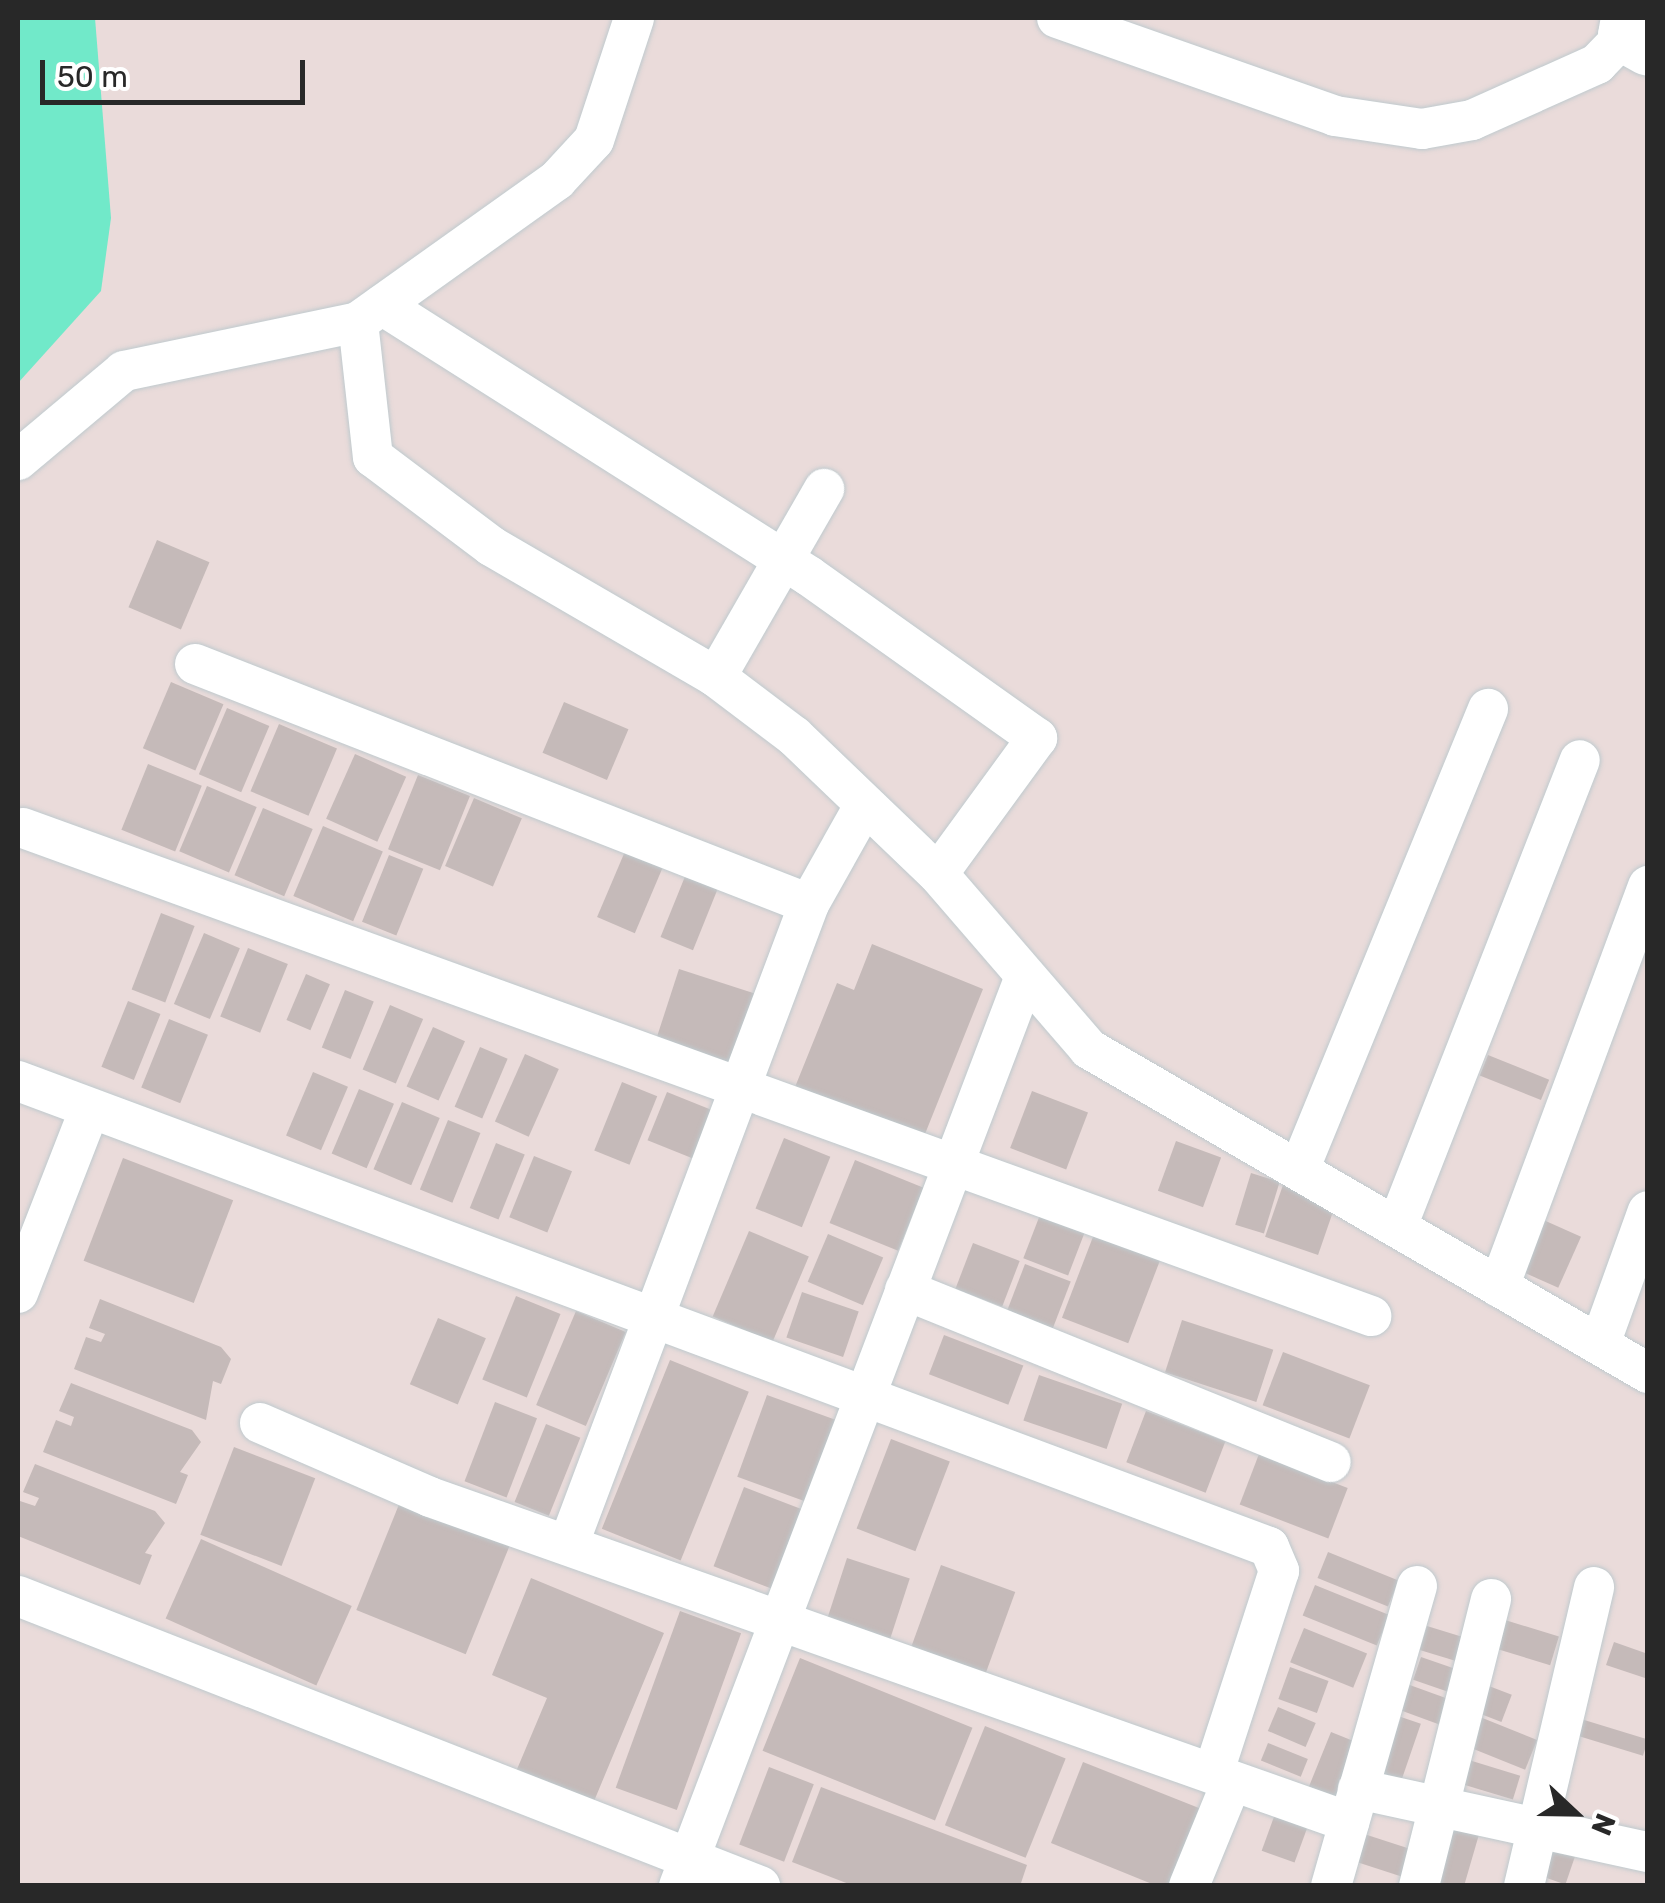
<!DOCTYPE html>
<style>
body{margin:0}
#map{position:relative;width:1665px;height:1903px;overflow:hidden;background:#eadbda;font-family:Rubik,sans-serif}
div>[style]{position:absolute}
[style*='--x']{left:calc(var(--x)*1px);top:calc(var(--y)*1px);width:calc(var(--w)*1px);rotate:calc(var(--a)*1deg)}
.water>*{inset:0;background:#71e9c9}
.building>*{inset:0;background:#c5bab9;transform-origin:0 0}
.roads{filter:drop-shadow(0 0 2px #bfcace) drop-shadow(0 0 2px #bfcace)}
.street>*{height:40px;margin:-20px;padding:0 20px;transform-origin:20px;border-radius:20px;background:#fff}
.secondary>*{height:55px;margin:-27.5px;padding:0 27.5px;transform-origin:27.5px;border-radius:27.5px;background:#fff}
span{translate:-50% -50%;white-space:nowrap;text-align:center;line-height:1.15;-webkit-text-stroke:8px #fff;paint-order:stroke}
.frame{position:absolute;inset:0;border:20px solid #282828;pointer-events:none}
.north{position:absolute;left:1525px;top:1763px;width:100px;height:100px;-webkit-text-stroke:8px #fff;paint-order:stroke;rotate:112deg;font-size:28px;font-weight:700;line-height:40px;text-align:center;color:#282828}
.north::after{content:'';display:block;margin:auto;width:35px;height:45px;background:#282828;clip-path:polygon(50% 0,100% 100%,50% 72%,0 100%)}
.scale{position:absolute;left:40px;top:60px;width:265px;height:45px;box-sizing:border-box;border:5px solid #282828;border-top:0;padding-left:12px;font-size:30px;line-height:35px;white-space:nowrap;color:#282828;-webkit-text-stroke:8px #fff;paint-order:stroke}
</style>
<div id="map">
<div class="water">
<i style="clip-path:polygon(18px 18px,95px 18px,111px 218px,101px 291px,18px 383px)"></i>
</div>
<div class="building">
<i style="left:157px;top:540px;width:57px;height:73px;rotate:23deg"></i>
<i style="left:171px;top:682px;width:57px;height:72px;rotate:23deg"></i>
<i style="left:564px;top:702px;width:70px;height:55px;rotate:23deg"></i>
<i style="left:227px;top:708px;width:46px;height:72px;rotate:23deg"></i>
<i style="left:279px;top:724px;width:63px;height:73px;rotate:23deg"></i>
<i style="left:355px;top:754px;width:56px;height:71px;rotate:24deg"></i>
<i style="left:148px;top:764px;width:58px;height:71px;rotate:22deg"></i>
<i style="left:418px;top:775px;width:56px;height:80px;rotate:22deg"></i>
<i style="left:207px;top:786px;width:54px;height:71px;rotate:23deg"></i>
<i style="left:474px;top:798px;width:52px;height:74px;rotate:23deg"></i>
<i style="left:263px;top:808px;width:54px;height:73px;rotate:23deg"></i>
<i style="left:323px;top:826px;width:65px;height:76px;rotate:23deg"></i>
<i style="left:626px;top:849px;width:41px;height:74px;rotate:23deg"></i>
<i style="left:389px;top:855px;width:37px;height:72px;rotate:22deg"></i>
<i style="left:686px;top:874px;width:35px;height:68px;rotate:22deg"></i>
<i style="left:161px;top:913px;width:36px;height:82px;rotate:21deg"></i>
<i style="left:204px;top:933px;width:39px;height:77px;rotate:23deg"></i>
<i style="clip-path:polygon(872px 944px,983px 989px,923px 1139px,795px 1087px,837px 983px,854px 990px)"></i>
<i style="left:248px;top:948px;width:43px;height:74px;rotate:22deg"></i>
<i style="left:679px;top:969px;width:82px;height:75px;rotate:18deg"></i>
<i style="left:306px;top:974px;width:26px;height:50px;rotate:23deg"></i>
<i style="left:345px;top:990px;width:31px;height:62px;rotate:22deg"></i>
<i style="left:128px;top:1001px;width:35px;height:71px;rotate:22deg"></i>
<i style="left:390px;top:1005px;width:36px;height:70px;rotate:23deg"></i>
<i style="left:169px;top:1019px;width:42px;height:74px;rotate:22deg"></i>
<i style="left:433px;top:1027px;width:35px;height:65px;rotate:24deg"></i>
<i style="left:480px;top:1047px;width:30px;height:65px;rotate:23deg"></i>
<i style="left:525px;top:1054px;width:37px;height:74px;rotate:24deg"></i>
<i style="left:1488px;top:1055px;width:66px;height:22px;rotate:22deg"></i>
<i style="left:313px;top:1072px;width:38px;height:69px;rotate:23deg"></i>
<i style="left:622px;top:1082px;width:38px;height:74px;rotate:22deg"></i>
<i style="left:359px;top:1089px;width:38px;height:70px;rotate:23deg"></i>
<i style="left:1032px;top:1091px;width:60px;height:61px;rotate:21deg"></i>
<i style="left:667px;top:1092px;width:59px;height:52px;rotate:22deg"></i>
<i style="left:402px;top:1102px;width:41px;height:73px;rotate:23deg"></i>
<i style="left:448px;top:1120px;width:35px;height:75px;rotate:22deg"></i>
<i style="left:784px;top:1138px;width:50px;height:76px;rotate:22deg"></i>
<i style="left:1176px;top:1141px;width:48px;height:53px;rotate:20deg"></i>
<i style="left:496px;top:1143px;width:31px;height:70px;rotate:22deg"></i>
<i style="left:534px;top:1156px;width:41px;height:66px;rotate:22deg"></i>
<i style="left:123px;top:1158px;width:118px;height:110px;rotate:21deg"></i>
<i style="left:855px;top:1160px;width:74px;height:68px;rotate:22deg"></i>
<i style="left:1251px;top:1173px;width:30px;height:54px;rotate:17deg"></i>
<i style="left:1284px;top:1182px;width:56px;height:58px;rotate:19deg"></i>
<i style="left:1043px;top:1207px;width:48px;height:55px;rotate:21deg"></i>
<i style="left:1539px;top:1218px;width:46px;height:56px;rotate:24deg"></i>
<i style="left:1096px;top:1229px;width:71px;height:95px;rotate:21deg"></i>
<i style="left:749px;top:1231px;width:65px;height:93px;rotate:23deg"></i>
<i style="left:828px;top:1234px;width:60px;height:52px;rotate:23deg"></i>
<i style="left:973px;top:1243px;width:50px;height:49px;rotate:21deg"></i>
<i style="left:1025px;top:1264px;width:49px;height:50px;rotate:21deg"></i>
<i style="left:802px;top:1292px;width:60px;height:48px;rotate:19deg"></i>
<i style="left:516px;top:1296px;width:48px;height:90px;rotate:22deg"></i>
<i style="clip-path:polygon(100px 1299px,221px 1347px,231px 1359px,221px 1384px,213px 1381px,206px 1420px,74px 1369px,86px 1337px,101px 1342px,105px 1334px,89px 1328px)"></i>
<i style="left:576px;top:1311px;width:54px;height:102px;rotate:23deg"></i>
<i style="left:438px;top:1318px;width:52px;height:72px;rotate:23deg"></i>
<i style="left:1182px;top:1320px;width:96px;height:55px;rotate:18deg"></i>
<i style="left:944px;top:1335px;width:85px;height:42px;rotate:21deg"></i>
<i style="left:1283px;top:1352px;width:93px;height:57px;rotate:21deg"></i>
<i style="left:670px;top:1360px;width:85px;height:182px;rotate:22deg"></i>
<i style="left:1039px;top:1375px;width:88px;height:48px;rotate:19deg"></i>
<i style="clip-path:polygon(71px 1383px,192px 1430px,201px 1442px,180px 1472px,188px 1475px,176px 1504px,43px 1452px,56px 1420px,71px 1426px,74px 1417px,59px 1411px)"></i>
<i style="left:767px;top:1395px;width:80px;height:87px;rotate:20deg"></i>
<i style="left:495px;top:1402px;width:45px;height:85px;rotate:21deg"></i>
<i style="left:1146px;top:1411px;width:85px;height:55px;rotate:21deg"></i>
<i style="left:546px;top:1424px;width:37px;height:84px;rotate:22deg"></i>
<i style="left:891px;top:1439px;width:63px;height:96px;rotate:21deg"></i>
<i style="left:234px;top:1447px;width:87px;height:94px;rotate:21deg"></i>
<i style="left:1259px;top:1454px;width:95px;height:54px;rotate:21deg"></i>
<i style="clip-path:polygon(35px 1464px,155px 1511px,165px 1523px,145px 1553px,152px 1555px,140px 1585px,18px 1536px,20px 1501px,35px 1506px,39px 1498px,23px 1492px)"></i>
<i style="left:744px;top:1487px;width:62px;height:85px;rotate:21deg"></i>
<i style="left:402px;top:1497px;width:118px;height:122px;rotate:22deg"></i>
<i style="left:201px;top:1539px;width:165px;height:87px;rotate:24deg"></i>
<i style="left:1328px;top:1552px;width:76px;height:28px;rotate:22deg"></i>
<i style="left:847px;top:1558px;width:66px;height:65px;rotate:18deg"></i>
<i style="left:941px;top:1565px;width:79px;height:89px;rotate:20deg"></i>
<i style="clip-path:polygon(531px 1578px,664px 1633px,592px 1806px,515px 1774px,547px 1698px,492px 1675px)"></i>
<i style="left:1315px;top:1585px;width:80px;height:33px;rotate:22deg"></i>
<i style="left:680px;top:1611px;width:65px;height:188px;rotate:20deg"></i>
<i style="left:1492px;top:1616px;width:70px;height:30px;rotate:17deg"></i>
<i style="left:1427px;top:1626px;width:51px;height:25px;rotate:17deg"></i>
<i style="left:1304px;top:1628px;width:68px;height:37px;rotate:22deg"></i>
<i style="clip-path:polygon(1614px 1642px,1648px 1654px,1648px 1679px,1606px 1665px)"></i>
<i style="left:1421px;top:1657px;width:49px;height:24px;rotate:19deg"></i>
<i style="left:800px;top:1658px;width:186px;height:100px;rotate:22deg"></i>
<i style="left:1290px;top:1667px;width:41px;height:34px;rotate:20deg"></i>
<i style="left:1481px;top:1683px;width:33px;height:29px;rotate:21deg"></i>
<i style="left:1407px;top:1684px;width:58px;height:27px;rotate:20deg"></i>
<i style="left:1278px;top:1707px;width:41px;height:26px;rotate:23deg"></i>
<i style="left:1475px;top:1715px;width:67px;height:32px;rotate:22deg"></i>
<i style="left:1401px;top:1717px;width:21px;height:60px;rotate:19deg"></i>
<i style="left:1581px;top:1719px;width:70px;height:17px;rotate:17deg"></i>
<i style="left:985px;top:1726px;width:87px;height:107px;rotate:22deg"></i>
<i style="left:1331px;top:1732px;width:37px;height:59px;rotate:22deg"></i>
<i style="left:1268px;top:1743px;width:43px;height:19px;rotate:22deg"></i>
<i style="left:1459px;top:1757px;width:64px;height:25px;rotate:17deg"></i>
<i style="clip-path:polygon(1083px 1762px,1209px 1812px,1180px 1886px,1157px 1886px,1051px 1843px)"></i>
<i style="left:769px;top:1767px;width:48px;height:83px;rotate:21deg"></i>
<i style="clip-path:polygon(821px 1787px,1027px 1865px,1020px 1886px,854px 1886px,792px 1862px)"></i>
<i style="left:1275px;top:1814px;width:35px;height:39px;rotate:20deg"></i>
<i style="clip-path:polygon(1450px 1822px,1480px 1831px,1464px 1886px,1431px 1886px)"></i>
<i style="left:1358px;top:1832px;width:68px;height:29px;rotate:18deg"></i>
<i style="left:1549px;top:1846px;width:28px;height:31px;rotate:19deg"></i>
</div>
<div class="roads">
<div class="street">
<i style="--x:1057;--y:18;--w:295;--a:19.4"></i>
<i style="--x:1335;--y:116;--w:88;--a:8.5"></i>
<i style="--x:1422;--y:129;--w:51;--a:-10.2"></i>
<i style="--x:1472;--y:120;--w:137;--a:-24.1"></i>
<i style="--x:1597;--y:64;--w:40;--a:-46"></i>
<i style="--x:382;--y:305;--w:506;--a:32.4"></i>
<i style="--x:809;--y:576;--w:280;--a:35.4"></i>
<i style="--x:1037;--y:738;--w:168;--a:126.1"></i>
<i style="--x:358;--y:322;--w:136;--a:83.7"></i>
<i style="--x:373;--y:457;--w:148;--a:37"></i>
<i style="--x:491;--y:546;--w:260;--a:30.2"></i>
<i style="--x:716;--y:677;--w:98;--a:37.1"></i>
<i style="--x:794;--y:736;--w:199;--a:43.8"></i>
<i style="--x:938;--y:874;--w:231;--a:49.2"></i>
<i style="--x:1089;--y:1049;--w:646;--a:30.1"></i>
<i style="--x:18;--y:460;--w:138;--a:-40"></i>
<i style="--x:124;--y:371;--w:239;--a:-11.8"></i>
<i style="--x:358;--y:322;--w:244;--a:-35.5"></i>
<i style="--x:557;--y:180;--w:54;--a:-47.2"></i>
<i style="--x:594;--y:140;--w:128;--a:-71.8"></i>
<i style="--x:195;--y:664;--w:659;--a:21.35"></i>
<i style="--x:716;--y:677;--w:217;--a:-60.1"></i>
<i style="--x:23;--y:828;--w:1434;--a:19.9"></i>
<i style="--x:18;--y:1081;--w:1335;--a:20.43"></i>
<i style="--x:1269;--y:1547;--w:26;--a:67"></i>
<i style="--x:1279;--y:1571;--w:213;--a:108"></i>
<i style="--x:1301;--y:1165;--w:493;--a:-67.7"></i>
<i style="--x:1398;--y:1224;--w:498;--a:-68.6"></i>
<i style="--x:1499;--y:1287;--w:428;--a:-69.6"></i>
<i style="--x:905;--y:1290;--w:459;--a:22"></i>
<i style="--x:18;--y:1293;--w:195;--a:-68.7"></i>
<i style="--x:1600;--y:1344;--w:141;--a:-70.2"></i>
<i style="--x:260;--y:1423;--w:185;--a:23.5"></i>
<i style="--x:430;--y:1497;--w:975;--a:19.48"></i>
<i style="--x:569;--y:1543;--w:683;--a:-69.41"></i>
<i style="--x:809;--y:904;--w:112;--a:-60.7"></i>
<i style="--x:18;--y:1596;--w:797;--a:21.35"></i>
<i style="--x:1358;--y:1789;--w:297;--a:12.3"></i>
<i style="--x:679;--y:1886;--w:967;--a:-69.17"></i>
<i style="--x:1189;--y:1886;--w:113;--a:-67.7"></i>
<i style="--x:1331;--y:1886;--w:312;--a:-74"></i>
<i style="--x:1419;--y:1886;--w:296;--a:-75.9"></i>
<i style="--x:1524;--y:1886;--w:307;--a:-76.8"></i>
</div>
<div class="secondary">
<i style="--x:1628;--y:18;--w:17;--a:100"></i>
<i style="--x:1625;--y:35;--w:26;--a:29"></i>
</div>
</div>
<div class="frame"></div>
<div class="north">N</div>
<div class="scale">50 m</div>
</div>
